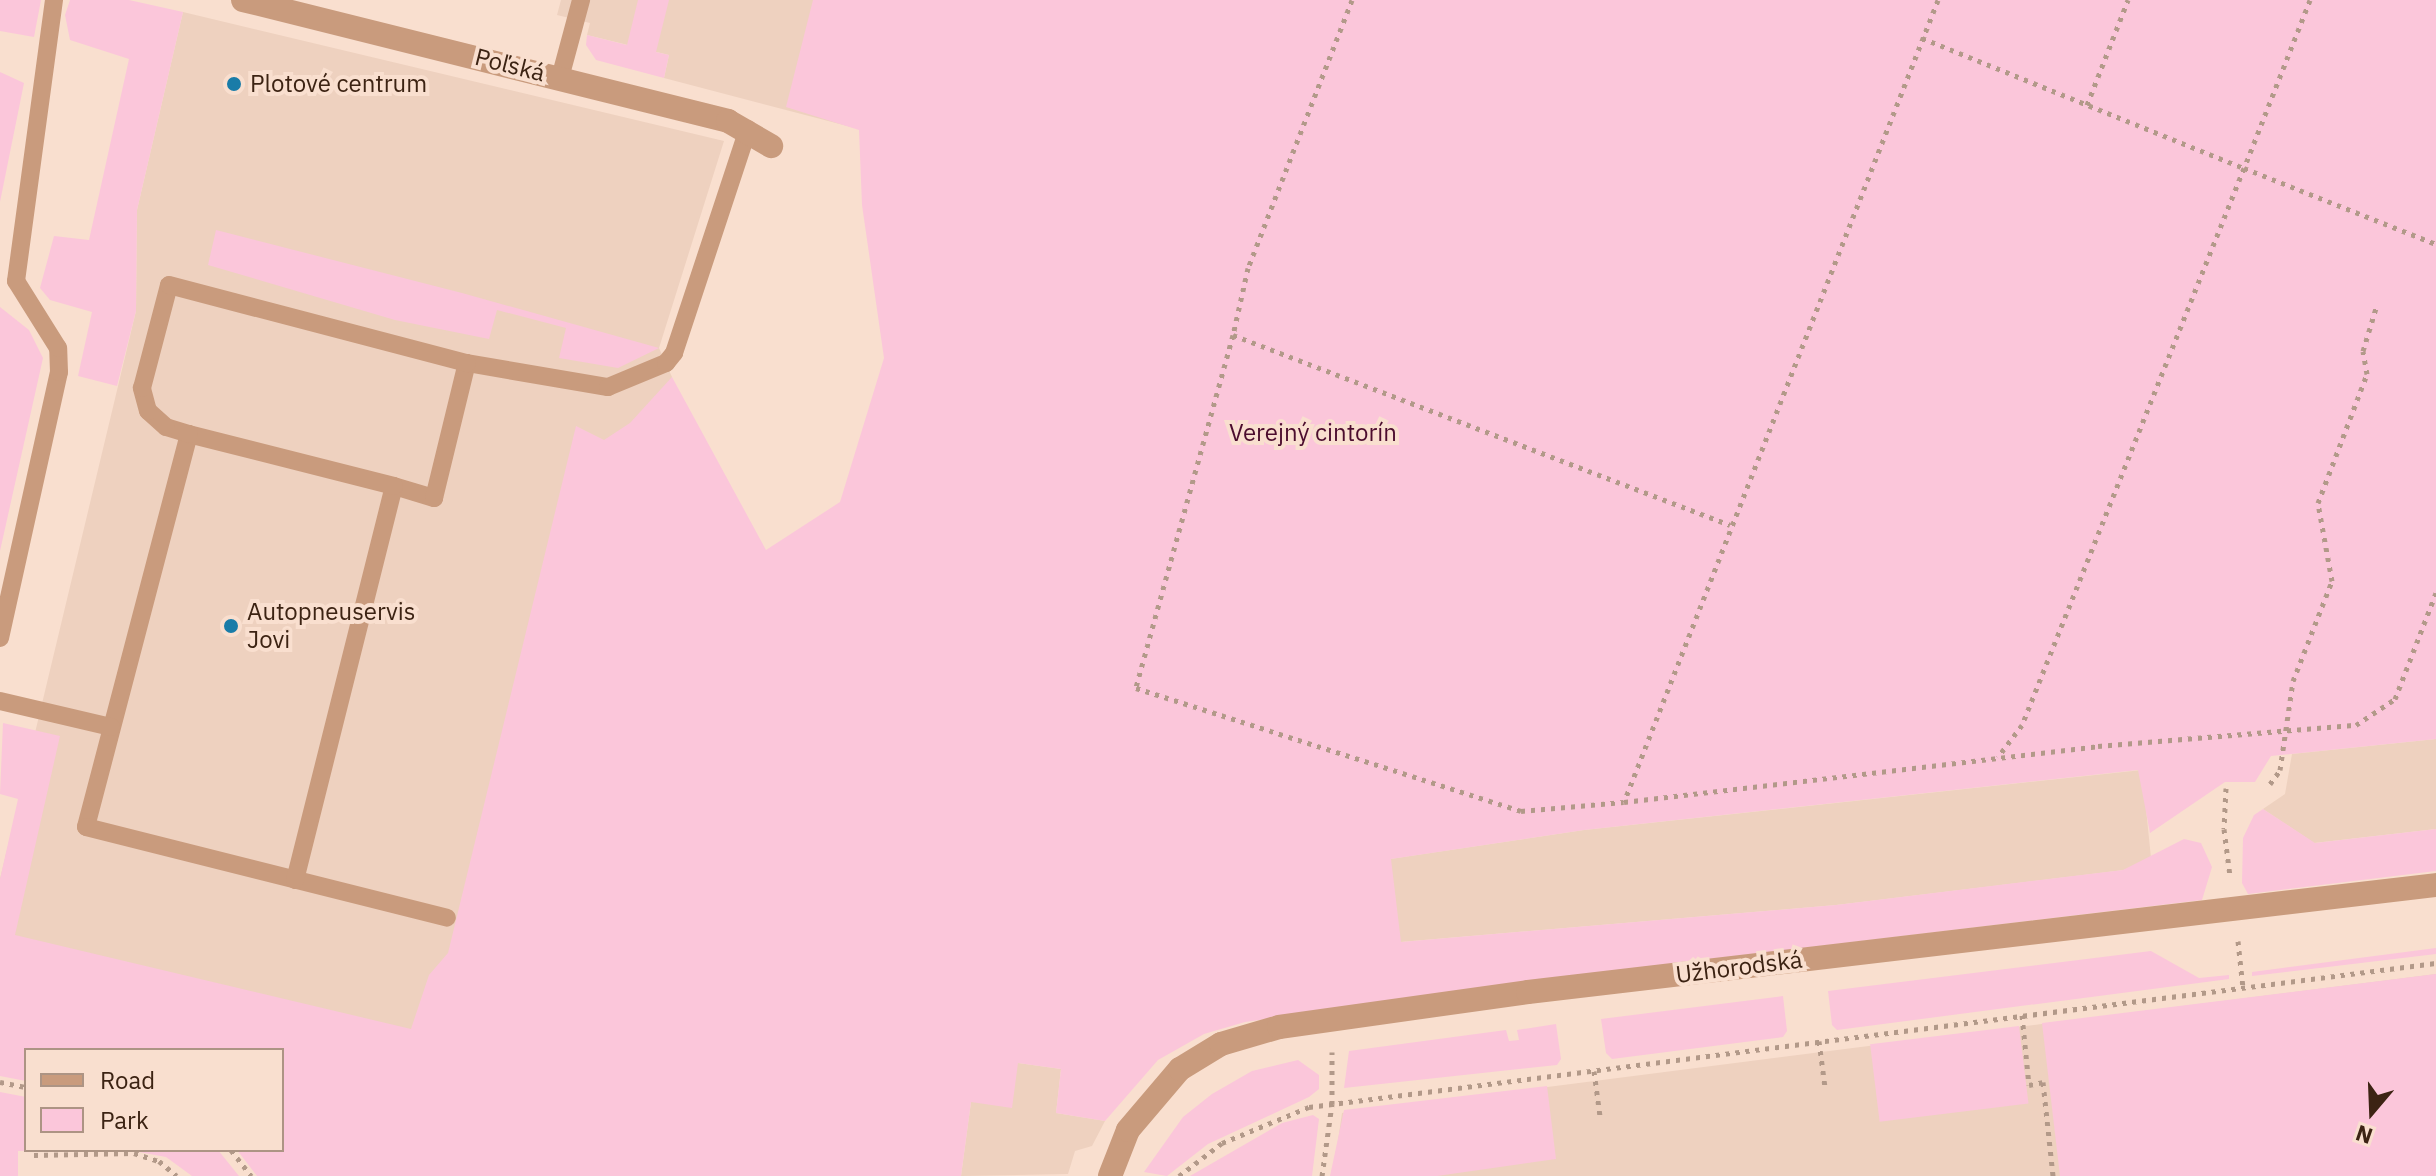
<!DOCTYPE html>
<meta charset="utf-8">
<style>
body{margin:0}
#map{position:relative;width:2436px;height:1176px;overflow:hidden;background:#f9dfcf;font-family:"IBM Plex Sans",sans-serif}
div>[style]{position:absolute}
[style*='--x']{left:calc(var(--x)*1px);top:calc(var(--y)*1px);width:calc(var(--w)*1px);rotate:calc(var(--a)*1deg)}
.built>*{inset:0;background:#eed1bf}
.green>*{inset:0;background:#fbc6da;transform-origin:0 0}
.path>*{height:5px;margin-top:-2.5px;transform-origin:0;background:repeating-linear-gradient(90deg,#b29989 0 4px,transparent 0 10px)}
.service>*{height:18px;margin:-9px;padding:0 9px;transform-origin:9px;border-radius:9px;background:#c99b7d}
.minor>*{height:24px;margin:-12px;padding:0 12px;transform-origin:12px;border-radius:12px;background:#c99b7d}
.dots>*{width:22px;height:22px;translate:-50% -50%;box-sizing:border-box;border:4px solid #f9dfcf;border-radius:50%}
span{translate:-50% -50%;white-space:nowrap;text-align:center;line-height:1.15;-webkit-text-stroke:8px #f9dfcf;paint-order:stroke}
.street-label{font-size:24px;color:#3c2313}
.poi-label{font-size:24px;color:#3c2313}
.left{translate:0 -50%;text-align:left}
.park-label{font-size:24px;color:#4c0d2e}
.legend{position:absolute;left:24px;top:1048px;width:260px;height:104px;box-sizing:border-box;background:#f9dfcf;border:2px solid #ad9484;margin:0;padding:10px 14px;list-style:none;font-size:24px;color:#3c2313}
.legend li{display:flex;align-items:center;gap:16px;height:40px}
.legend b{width:40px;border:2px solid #ad9484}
.north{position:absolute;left:2332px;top:1072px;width:80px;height:80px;-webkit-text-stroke:6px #f9dfcf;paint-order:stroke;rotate:199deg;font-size:22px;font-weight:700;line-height:32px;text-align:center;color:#3c2313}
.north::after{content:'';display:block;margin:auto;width:28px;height:36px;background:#3c2313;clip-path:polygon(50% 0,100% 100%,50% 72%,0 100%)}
</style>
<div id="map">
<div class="built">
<i style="clip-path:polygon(561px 0,879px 0,859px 129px,664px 78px,669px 55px,587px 35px,590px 23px,557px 15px)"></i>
<i style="clip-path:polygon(183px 12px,724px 141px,659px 348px,672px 377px,462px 1050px,282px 1050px,0 993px,0 879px,136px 311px,137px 210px)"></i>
<i style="clip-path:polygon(2436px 739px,2436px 829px,2314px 843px,2263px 809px,2285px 794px,2292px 754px)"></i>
<i style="clip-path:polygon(2142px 770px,2151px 858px,2124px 870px,1836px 905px,1400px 942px,1390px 859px,1584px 830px)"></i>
<i style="clip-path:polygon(2436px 974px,2436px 1176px,1333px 1176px,1342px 1113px)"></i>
<i style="clip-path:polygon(1018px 1063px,1061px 1069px,1056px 1113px,1105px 1121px,1092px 1146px,1075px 1151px,1068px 1174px,961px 1176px,971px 1102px)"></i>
</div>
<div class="green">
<i style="clip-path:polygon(0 0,41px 0,34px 37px,0 31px)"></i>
<i style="clip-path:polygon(70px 0,129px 0,183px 12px,137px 210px,136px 311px,117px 386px,78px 376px,92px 312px,50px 300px,40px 288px,54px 236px,89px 240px,129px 59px,70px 40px,65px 15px)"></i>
<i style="clip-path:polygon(638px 0,669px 0,656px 52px,669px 55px,664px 78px,596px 60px,586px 45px,587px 35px,627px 45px)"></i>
<i style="clip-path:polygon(813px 0,2436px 0,2436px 739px,2271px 756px,2255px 782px,2225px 782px,2150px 833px,2138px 770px,1584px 830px,1391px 859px,1401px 942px,1836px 905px,2123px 870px,2184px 839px,2201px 843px,2212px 867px,2202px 900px,1545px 979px,1245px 1022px,1204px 1034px,1158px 1060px,1105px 1121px,1056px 1113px,1061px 1069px,1018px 1063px,1012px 1108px,971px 1102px,961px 1176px,257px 1176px,237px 1150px,282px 1150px,282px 1050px,26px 1050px,26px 1081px,0 1076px,0 879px,18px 799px,0 794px,3px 723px,60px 736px,15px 935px,411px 1029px,429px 975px,448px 953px,576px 426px,604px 440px,630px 423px,672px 377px,766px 550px,840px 502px,884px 358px,862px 205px,859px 130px,786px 107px)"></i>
<i style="clip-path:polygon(0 72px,24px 83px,0 202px)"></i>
<i style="clip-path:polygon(216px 230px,462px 293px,659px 348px,618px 368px,559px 358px,566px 328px,497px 310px,489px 339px,395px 320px,208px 265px)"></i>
<i style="clip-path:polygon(0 307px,29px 330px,43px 358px,0 551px)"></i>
<i style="clip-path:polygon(2263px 809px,2315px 843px,2436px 829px,2436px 871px,2248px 894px,2242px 883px,2243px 838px,2254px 815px)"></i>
<i style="clip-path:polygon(2436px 948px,2436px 954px,2252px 976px,2252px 972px)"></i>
<i style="clip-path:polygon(2151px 951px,2199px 978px,2229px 975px,2229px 979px,1837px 1030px,1832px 1025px,1828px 991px)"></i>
<i style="clip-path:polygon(2436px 974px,2436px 1176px,2060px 1176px,2042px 1023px)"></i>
<i style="clip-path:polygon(1783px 996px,1787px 1031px,1783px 1037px,1612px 1059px,1606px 1053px,1601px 1019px)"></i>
<i style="clip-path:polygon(1556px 1024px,1561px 1059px,1557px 1065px,1344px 1088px,1349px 1051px,1506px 1030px,1509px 1041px,1519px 1040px,1517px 1030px)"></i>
<i style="left:2019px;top:1026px;width:78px;height:150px;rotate:83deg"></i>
<i style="clip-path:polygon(1298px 1060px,1319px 1075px,1319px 1089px,1309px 1097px,1208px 1144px,1167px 1176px,1144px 1172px,1183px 1117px,1212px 1094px,1252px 1071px)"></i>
<i style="clip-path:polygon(1547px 1086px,1556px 1159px,1437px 1176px,1330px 1176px,1344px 1110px)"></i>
<i style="clip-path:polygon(0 1092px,26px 1097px,26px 1150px,47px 1150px,18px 1151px,18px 1176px,0 1176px)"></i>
<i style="clip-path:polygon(1313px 1115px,1319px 1119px,1312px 1176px,1190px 1176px,1282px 1123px)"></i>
<i style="clip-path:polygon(128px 1150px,218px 1150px,239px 1176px,192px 1176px,166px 1157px)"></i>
</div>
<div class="path">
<i style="--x:1352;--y:0;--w:287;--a:111.2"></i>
<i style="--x:1248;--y:268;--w:69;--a:102.6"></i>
<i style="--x:1233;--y:335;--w:532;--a:20.92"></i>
<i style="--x:1938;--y:0;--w:861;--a:111.38"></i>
<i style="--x:1624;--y:802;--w:477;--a:-6.7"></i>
<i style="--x:2098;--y:746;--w:259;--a:-4.7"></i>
<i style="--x:2356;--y:725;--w:47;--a:-33.7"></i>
<i style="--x:2395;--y:699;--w:114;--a:-68.9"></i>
<i style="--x:2310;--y:0;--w:180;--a:111.4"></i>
<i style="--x:2244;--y:168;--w:206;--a:21.6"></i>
<i style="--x:1922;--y:38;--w:347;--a:22"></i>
<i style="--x:2244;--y:168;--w:600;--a:111.73"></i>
<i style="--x:2022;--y:725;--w:40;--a:127"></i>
<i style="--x:2087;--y:105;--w:113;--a:-68.7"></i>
<i style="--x:1233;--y:335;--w:366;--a:105.4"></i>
<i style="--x:1136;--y:688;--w:404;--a:17.7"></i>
<i style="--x:1521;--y:811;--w:103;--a:-5"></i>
<i style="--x:2270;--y:784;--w:17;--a:-54"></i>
<i style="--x:2280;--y:770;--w:90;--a:-81.7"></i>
<i style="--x:2293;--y:681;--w:107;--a:-68.7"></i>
<i style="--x:2332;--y:581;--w:79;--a:-100.2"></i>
<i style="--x:2318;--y:503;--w:138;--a:-69.2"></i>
<i style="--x:2367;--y:374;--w:23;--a:-100"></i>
<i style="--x:2363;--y:351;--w:45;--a:-73.2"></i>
<i style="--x:2226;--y:788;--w:41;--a:92.8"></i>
<i style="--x:2224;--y:829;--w:47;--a:82.7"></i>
<i style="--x:2238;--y:941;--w:47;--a:83.9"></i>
<i style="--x:2022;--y:1015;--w:70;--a:84.3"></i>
<i style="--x:2029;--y:1085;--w:14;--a:-12"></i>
<i style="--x:2043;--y:1082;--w:95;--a:83.9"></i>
<i style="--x:1819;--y:1041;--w:46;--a:82.6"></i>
<i style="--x:1594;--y:1071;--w:45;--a:82.4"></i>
<i style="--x:0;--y:1082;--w:26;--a:11"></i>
<i style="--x:231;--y:1150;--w:33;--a:52"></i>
<i style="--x:34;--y:1155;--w:100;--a:-1.1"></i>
<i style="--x:134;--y:1153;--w:26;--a:18"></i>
<i style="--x:159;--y:1161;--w:23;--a:40"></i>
<i style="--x:1179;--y:1176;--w:54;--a:-37.5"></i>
<i style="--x:1222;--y:1143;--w:94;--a:-22.5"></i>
<i style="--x:1309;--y:1107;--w:1136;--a:-7.28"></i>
<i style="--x:1322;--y:1176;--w:73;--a:-82.1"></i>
<i style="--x:1332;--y:1104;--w:52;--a:-90"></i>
</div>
<div class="service">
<i style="--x:560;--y:78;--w:81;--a:-74.9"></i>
<i style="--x:189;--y:434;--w:406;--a:104.7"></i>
<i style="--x:86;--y:827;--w:372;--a:14.1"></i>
<i style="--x:394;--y:486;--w:42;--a:16.7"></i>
<i style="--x:434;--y:498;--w:139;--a:-76.3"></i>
<i style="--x:467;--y:363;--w:143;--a:9.7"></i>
<i style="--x:608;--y:387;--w:63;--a:-22.5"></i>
<i style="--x:666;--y:363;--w:13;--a:-51"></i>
<i style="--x:674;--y:353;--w:236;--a:-71.7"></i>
<i style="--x:0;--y:638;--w:272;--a:-77.5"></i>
<i style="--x:59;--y:372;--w:24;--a:-92"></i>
<i style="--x:58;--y:348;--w:79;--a:-122.1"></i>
<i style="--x:16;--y:281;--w:284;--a:-82.3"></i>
<i style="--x:0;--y:701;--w:114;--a:13.2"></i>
<i style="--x:295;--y:880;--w:406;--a:-75.9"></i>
<i style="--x:394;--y:486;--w:211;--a:-165.8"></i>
<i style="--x:189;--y:434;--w:24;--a:-163"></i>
<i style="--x:166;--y:427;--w:24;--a:-138"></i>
<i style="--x:148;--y:411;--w:24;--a:-105"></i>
<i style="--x:142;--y:388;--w:106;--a:-75.3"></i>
<i style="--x:169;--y:285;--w:308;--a:14.7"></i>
</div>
<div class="minor">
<i style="--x:243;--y:0;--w:500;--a:14"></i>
<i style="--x:728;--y:121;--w:50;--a:30.2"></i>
<i style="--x:1110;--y:1176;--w:49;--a:-68.6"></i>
<i style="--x:1128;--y:1130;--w:80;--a:-49.6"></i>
<i style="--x:1180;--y:1069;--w:48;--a:-31.4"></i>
<i style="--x:1221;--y:1044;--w:60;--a:-16.3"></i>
<i style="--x:1279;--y:1027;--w:251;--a:-8"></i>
<i style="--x:1528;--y:992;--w:914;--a:-6.72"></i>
</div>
<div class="dots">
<i style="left:234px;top:84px;background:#197ca8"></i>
<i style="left:231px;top:626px;background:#197ca8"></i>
</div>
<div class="street-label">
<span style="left:510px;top:65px;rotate:14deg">Poľská</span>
<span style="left:1739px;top:967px;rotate:-7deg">Užhorodská</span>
</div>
<div class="poi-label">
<span class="left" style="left:250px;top:84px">Plotové centrum</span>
<span class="left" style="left:247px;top:626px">Autopneuservis<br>Jovi</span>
</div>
<div class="park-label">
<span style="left:1313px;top:433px">Verejný cintorín</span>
</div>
<ul class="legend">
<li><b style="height:10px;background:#c99b7d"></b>Road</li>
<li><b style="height:22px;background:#fbc6da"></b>Park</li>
</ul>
<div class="north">N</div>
</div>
